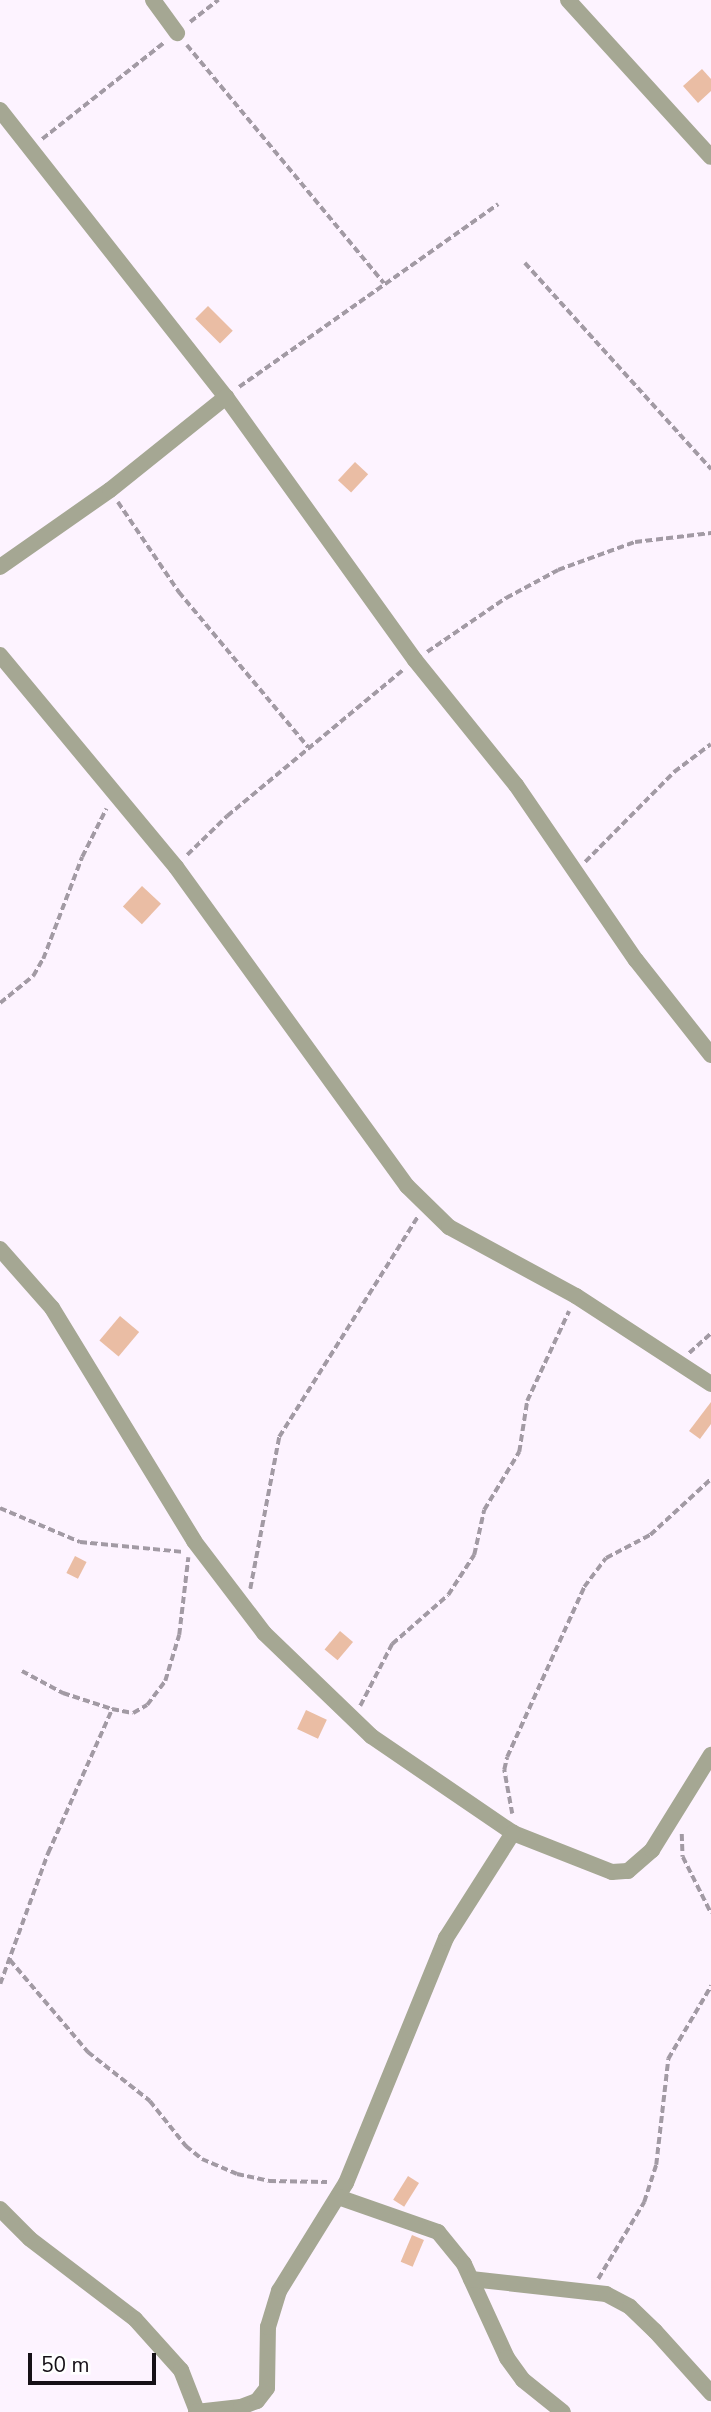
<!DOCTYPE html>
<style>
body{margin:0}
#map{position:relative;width:711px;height:2412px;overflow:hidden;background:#fdf3ff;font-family:"Nunito Sans",sans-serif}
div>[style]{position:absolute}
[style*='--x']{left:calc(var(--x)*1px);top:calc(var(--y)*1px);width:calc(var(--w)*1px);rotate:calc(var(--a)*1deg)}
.building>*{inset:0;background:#eabda4;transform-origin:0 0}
.path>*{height:3.5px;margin-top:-1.75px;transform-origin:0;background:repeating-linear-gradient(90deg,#a29aa4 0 7px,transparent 0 10.5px)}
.street>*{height:16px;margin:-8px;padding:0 8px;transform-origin:8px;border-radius:8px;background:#a5a793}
span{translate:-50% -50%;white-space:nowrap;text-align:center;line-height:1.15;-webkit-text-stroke:7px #fff;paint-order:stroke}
.scale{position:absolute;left:28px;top:2353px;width:128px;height:32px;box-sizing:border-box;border:4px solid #161017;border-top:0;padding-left:9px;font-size:21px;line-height:24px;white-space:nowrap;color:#161017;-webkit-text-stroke:5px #fff;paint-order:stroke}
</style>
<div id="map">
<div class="building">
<i style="clip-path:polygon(702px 69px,711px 79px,711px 91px,698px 103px,683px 86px)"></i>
<i style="left:208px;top:306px;width:35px;height:18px;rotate:45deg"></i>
<i style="left:355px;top:462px;width:18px;height:25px;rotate:43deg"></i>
<i style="left:142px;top:886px;width:26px;height:28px;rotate:43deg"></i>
<i style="left:120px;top:1316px;width:25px;height:32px;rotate:40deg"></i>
<i style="clip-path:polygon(711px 1402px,711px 1424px,700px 1439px,689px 1431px)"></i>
<i style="left:75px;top:1556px;width:13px;height:19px;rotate:27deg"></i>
<i style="left:340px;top:1631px;width:17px;height:24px;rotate:40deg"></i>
<i style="left:306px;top:1710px;width:23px;height:21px;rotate:25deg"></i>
<i style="left:408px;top:2176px;width:13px;height:28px;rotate:32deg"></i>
<i style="left:412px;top:2235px;width:13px;height:29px;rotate:23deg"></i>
</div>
<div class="path">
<i style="--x:190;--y:22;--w:36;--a:-38"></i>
<i style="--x:187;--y:45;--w:309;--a:50.4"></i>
<i style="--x:42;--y:139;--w:157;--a:-38.3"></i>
<i style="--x:525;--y:263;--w:278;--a:47.9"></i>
<i style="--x:239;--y:387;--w:317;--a:-35.2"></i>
<i style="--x:118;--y:502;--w:109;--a:55.9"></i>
<i style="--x:179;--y:592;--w:202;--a:50.2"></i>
<i style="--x:427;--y:652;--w:96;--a:-34.4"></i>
<i style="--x:506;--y:598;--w:59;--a:-28.3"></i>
<i style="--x:558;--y:570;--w:82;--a:-20"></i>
<i style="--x:635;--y:542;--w:77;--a:-6.8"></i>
<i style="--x:187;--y:855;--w:56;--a:-44.3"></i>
<i style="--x:227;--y:816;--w:230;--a:-39.7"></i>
<i style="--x:585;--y:862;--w:127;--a:-45.3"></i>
<i style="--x:674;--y:772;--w:46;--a:-37.1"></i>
<i style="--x:0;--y:1003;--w:43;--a:-39.3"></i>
<i style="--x:33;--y:976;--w:20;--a:-60"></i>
<i style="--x:43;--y:959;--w:109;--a:-69.1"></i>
<i style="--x:82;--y:857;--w:54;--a:-63.4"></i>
<i style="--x:689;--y:1353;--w:30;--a:-42"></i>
<i style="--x:0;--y:1508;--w:87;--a:23"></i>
<i style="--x:80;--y:1542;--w:103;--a:5.5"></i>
<i style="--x:250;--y:1589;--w:155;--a:-79.2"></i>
<i style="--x:279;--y:1437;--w:261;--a:-57.8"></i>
<i style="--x:22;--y:1671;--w:47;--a:28.2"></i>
<i style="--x:63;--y:1693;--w:52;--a:18.1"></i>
<i style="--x:112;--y:1709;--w:21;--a:11"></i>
<i style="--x:133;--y:1713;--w:16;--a:-30"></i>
<i style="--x:147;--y:1705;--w:30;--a:-53"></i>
<i style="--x:165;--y:1681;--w:48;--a:-73.1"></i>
<i style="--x:179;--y:1635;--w:78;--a:-83.3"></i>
<i style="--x:360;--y:1706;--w:70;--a:-62.7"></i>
<i style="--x:392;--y:1644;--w:74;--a:-41.2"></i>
<i style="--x:448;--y:1595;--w:48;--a:-57"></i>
<i style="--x:474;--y:1555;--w:46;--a:-77.5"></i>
<i style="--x:484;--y:1510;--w:68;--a:-58.9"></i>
<i style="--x:519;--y:1452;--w:52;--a:-81.1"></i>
<i style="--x:527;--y:1401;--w:99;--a:-65"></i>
<i style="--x:512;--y:1814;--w:45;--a:-100.3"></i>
<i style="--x:504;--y:1770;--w:13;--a:-77"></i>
<i style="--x:507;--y:1757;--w:187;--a:-65.6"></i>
<i style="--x:584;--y:1587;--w:36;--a:-53"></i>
<i style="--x:606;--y:1558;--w:50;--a:-27.6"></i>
<i style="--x:650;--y:1535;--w:83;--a:-42.6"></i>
<i style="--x:682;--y:1834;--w:23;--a:88"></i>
<i style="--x:683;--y:1857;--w:63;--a:63.4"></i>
<i style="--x:10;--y:1960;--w:121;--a:49.7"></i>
<i style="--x:88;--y:2052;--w:79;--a:38.3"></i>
<i style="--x:150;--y:2101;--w:58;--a:51.3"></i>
<i style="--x:186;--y:2146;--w:21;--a:39"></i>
<i style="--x:202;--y:2159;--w:38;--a:23"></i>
<i style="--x:237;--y:2174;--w:33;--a:12"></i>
<i style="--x:269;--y:2181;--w:58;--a:1"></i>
<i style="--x:0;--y:1984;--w:140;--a:-69.9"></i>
<i style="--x:48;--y:1853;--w:158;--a:-66"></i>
<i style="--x:598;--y:2279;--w:90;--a:-59.1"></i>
<i style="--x:644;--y:2202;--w:39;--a:-72"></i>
<i style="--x:656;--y:2165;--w:107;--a:-83.5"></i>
<i style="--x:668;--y:2059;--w:85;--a:-59.5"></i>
</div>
<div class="street">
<i style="--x:153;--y:0;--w:41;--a:54"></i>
<i style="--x:568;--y:0;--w:212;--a:47.7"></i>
<i style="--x:0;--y:110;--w:365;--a:51.8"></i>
<i style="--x:226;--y:397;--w:324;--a:54.3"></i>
<i style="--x:415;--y:660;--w:161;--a:51.1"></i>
<i style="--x:516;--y:785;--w:212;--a:55.6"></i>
<i style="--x:636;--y:960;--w:121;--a:51.7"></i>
<i style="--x:0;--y:567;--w:134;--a:-35"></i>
<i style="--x:110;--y:490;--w:149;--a:-38.7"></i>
<i style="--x:0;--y:655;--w:276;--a:50.3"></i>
<i style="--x:176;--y:867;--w:394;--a:54.1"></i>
<i style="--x:407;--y:1186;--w:59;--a:44.3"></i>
<i style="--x:449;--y:1227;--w:145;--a:28.5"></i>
<i style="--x:576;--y:1296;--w:161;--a:33.1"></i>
<i style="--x:0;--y:1249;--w:79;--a:48.6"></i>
<i style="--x:52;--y:1308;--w:273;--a:58.6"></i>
<i style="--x:194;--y:1541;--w:116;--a:52.7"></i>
<i style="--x:264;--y:1633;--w:149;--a:43.9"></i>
<i style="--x:371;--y:1736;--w:172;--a:34.3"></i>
<i style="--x:513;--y:1833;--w:106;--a:21.5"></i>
<i style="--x:612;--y:1872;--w:16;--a:-4"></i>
<i style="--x:628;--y:1871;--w:32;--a:-41"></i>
<i style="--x:652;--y:1850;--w:112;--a:-58.2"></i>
<i style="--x:338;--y:2197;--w:106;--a:19.3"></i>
<i style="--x:438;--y:2232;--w:41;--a:50.9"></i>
<i style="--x:464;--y:2264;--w:103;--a:65.4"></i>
<i style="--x:507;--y:2358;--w:27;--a:54"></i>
<i style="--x:523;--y:2380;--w:51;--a:38.7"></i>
<i style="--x:0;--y:2209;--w:42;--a:45"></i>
<i style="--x:30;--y:2239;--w:132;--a:37.3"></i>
<i style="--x:135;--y:2319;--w:69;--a:48"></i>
<i style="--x:181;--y:2370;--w:44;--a:68.7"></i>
<i style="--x:471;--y:2279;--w:136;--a:6.3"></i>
<i style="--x:606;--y:2294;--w:27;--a:28"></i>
<i style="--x:630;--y:2307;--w:35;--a:44"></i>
<i style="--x:655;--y:2331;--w:84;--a:47.9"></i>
<i style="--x:196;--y:2412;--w:45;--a:-6.3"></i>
<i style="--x:241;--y:2407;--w:17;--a:-21"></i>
<i style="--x:257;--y:2401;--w:16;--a:-52"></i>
<i style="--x:267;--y:2388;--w:61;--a:-89.1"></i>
<i style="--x:268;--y:2327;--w:38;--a:-73"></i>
<i style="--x:279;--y:2291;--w:127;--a:-58.2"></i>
<i style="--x:346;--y:2183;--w:265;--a:-67.8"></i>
<i style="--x:446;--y:1938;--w:125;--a:-57.5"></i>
</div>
<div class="scale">50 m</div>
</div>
